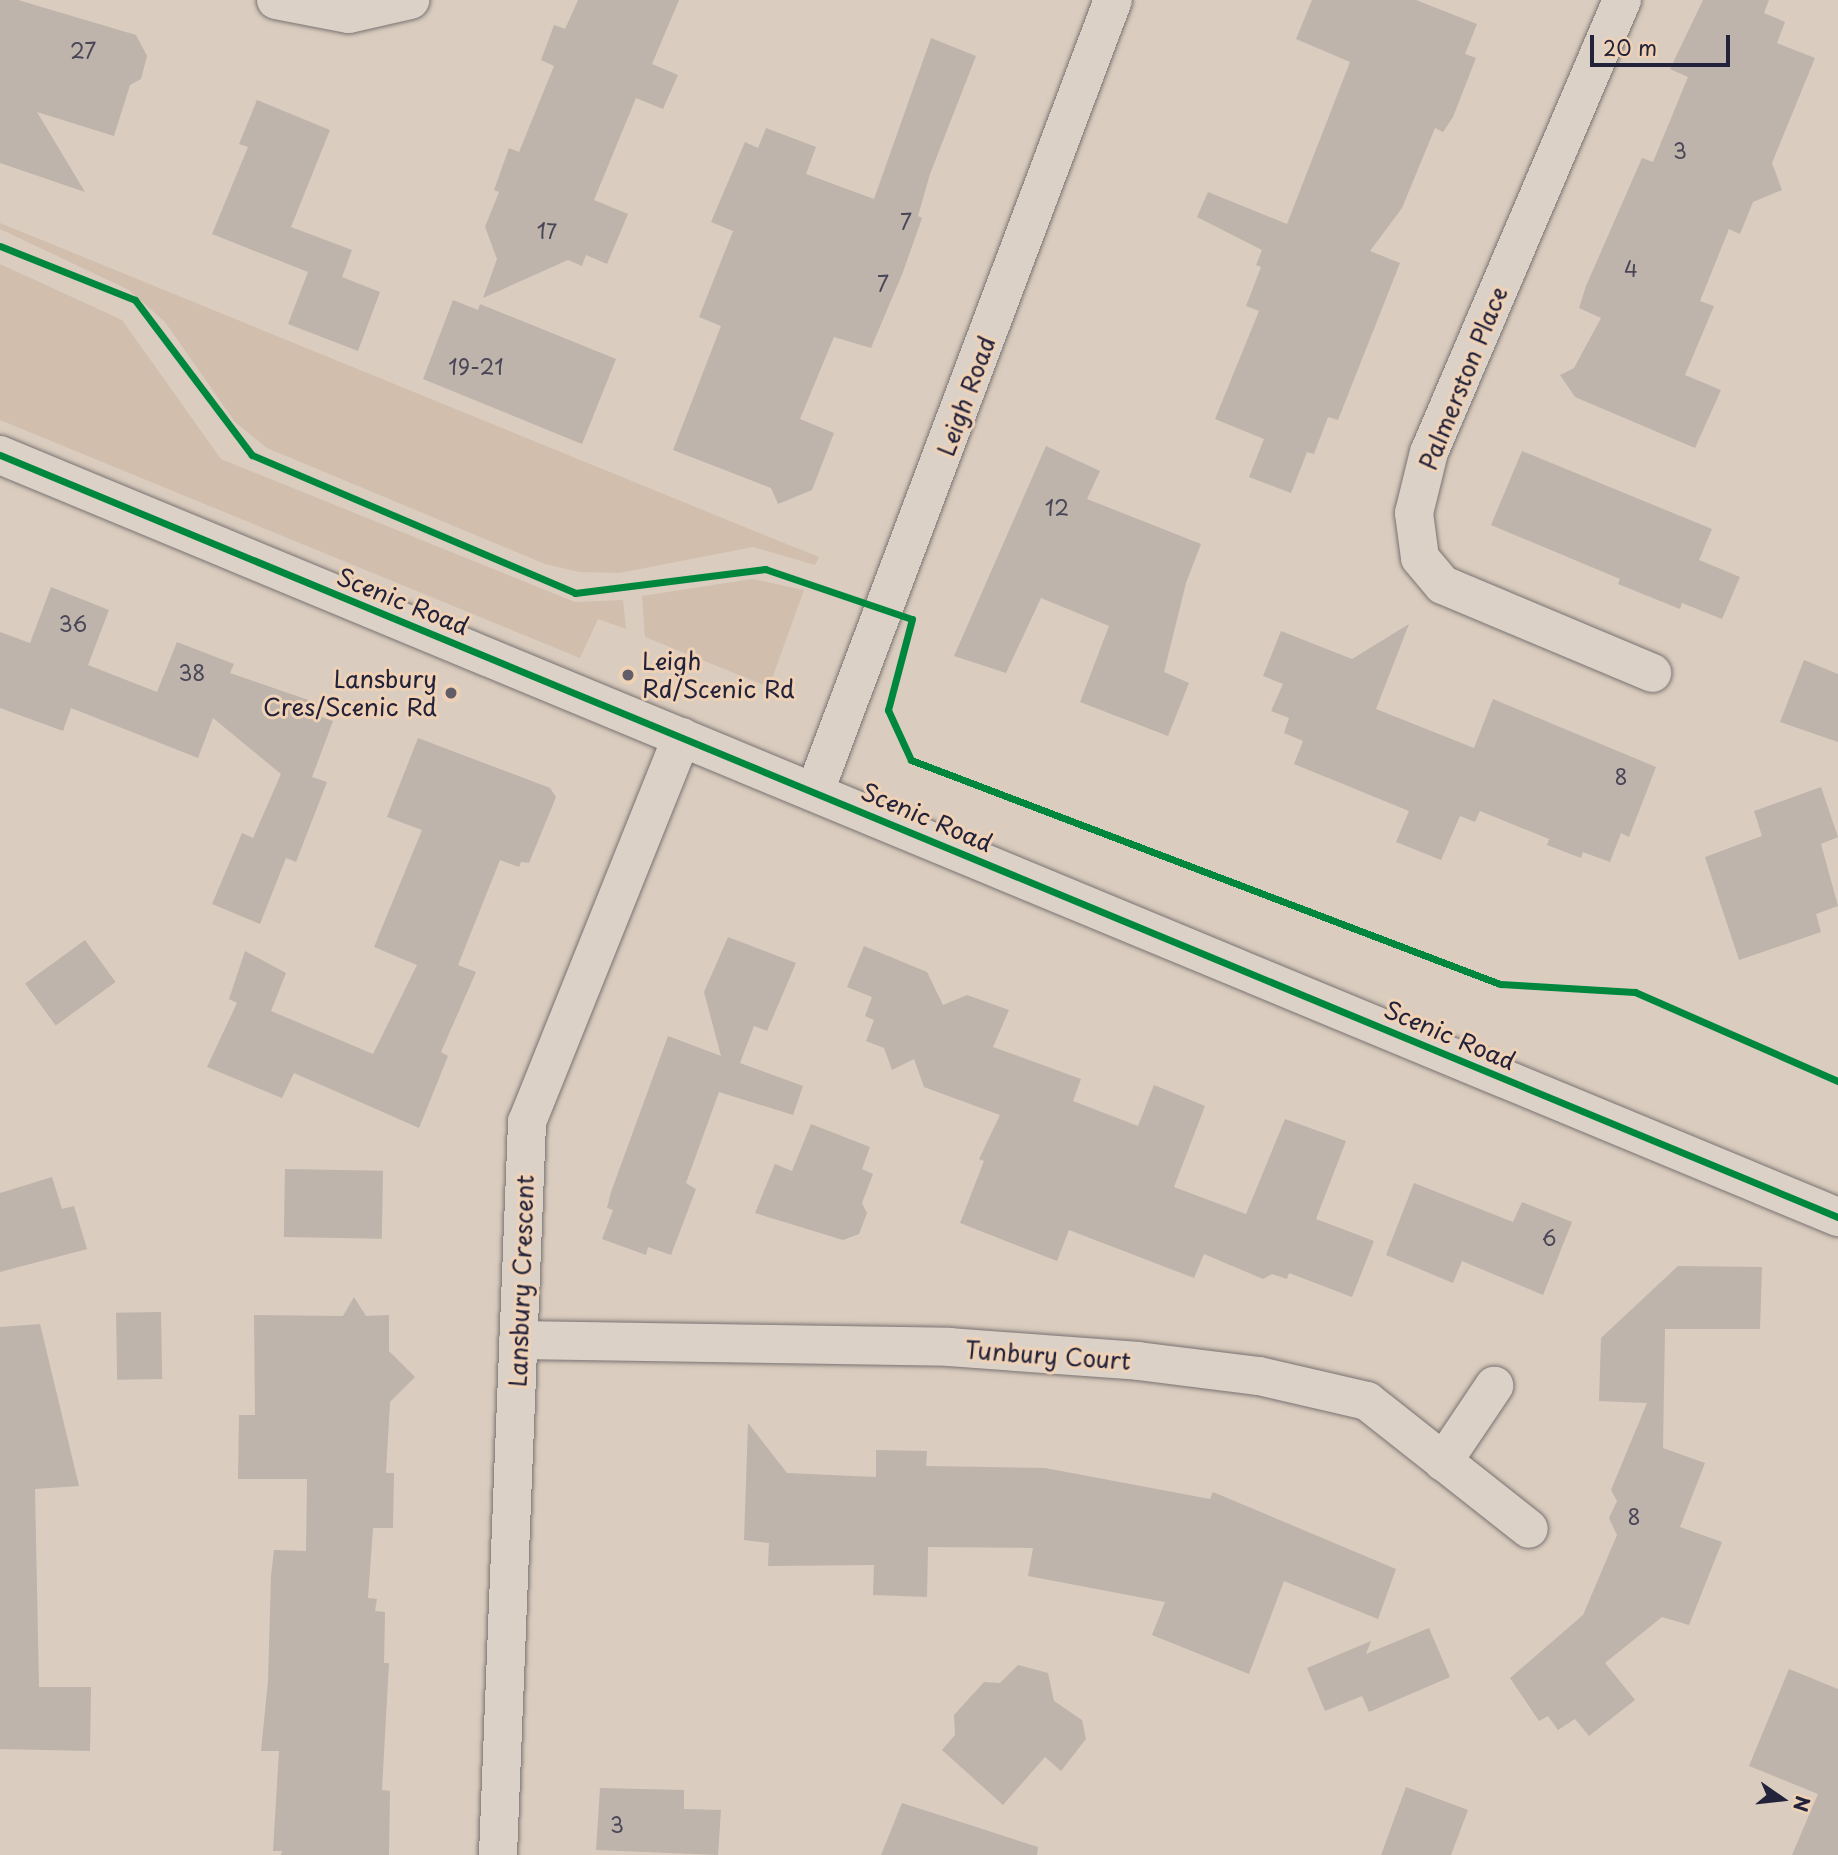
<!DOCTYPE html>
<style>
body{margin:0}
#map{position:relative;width:1838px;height:1855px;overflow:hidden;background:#daccbe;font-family:"Playpen Sans",sans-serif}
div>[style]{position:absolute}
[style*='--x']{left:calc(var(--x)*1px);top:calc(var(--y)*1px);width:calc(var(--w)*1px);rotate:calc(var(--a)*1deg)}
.green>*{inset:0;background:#d1bead}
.building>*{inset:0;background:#beb4ab;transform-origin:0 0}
.roads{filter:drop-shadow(0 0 2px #797372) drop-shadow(0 0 2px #797372)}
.street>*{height:38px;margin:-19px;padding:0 19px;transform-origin:19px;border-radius:19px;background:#dcd1c7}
.secondary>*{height:38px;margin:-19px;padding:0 19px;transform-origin:19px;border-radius:19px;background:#dcd1c7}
.cycleway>*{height:7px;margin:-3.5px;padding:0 3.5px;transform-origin:3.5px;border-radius:3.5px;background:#00873e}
.dots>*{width:19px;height:19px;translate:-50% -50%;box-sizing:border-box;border:4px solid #efd2b6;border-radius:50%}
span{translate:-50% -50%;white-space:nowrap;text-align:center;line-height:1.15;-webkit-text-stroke:6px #efd2b6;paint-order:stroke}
.number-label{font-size:21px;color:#494657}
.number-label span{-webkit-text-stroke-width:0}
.street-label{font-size:24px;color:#22223b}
.poi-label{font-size:24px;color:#22223b}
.left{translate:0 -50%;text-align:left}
.right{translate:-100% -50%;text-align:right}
.north{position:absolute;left:1747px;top:1764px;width:70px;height:70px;-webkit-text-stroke:5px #efd2b6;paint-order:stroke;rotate:104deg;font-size:19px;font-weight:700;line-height:28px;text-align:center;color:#22223b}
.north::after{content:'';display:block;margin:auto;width:24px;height:32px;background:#22223b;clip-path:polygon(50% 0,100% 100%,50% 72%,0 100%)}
.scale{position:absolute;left:1590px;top:35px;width:140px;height:32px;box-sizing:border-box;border:4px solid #22223b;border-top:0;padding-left:9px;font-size:21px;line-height:24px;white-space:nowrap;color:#22223b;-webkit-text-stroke:5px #efd2b6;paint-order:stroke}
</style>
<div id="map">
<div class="green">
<i style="clip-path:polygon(0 223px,769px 537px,819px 557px,815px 565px,753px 547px,619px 573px,579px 572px,545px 564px,267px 448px,235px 422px,165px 322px,129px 290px,0 229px)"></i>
<i style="clip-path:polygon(0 264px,122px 320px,221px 459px,575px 602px,623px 600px,626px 629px,598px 619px,580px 658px,0 420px)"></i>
<i style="clip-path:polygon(752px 579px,804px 590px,769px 687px,645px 637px,642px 596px)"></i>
</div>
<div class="building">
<i style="clip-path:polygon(0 0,18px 0,136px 35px,147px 56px,141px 79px,130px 85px,114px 136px,37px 112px,85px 192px,0 163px)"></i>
<i style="clip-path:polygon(578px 0,679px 0,652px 64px,678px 75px,663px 109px,636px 98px,594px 200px,628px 214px,607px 264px,586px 255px,582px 266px,568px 260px,483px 298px,497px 259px,485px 227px,499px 192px,494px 190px,509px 148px,519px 152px,554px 66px,541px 60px,554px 25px,565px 29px)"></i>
<i style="clip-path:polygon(1312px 0,1416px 0,1477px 24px,1465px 54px,1476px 58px,1453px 117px,1443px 132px,1435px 128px,1402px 208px,1370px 251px,1400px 263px,1338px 420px,1328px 417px,1314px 454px,1307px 452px,1291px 493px,1249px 477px,1264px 439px,1215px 419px,1259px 311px,1246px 306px,1261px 267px,1256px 265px,1262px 250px,1197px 217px,1208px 192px,1287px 224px,1350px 62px,1296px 39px)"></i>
<i style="clip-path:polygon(1703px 0,1769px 0,1764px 13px,1785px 22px,1777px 43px,1815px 58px,1772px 163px,1782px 190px,1753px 202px,1740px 234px,1729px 229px,1700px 301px,1714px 306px,1685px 375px,1721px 390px,1695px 448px,1575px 397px,1560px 375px,1574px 368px,1601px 318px,1579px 308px,1586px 286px,1642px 158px,1653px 162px,1688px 77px,1670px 69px)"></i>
<i style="clip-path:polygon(931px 38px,976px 56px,930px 174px,918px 216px,922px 218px,903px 272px,871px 348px,834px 337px,800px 419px,834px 433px,812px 490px,778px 504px,771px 488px,673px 450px,721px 326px,699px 317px,733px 231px,711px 222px,745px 142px,758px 148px,766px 128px,816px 147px,806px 174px,874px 199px)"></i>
<i style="clip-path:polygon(257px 100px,330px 130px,291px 227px,352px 250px,342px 277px,380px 292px,358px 351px,288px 324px,308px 272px,212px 234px,248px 147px,239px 144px)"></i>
<i style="clip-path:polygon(453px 300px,478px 310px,480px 304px,616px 359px,582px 444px,423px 379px)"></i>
<i style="clip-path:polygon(1046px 446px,1100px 471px,1087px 499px,1201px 544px,1186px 583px,1164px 672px,1189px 683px,1168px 736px,1080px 702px,1109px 626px,1041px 598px,1006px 673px,954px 656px)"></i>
<i style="clip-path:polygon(1522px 451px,1712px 529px,1699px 560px,1740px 577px,1722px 619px,1682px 603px,1680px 609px,1618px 584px,1620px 579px,1491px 525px)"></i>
<i style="clip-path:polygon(51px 587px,109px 610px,88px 665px,157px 692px,177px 642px,234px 664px,230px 673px,317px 703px,313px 714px,333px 721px,312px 777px,327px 782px,296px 862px,286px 858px,260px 924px,212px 904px,242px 833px,253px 838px,281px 774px,213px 718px,198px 758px,71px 708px,63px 731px,0 708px,0 632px,30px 643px)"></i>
<i style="clip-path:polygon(1409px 624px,1376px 709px,1474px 748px,1493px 699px,1656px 767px,1629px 837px,1621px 833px,1610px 862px,1583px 852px,1581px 858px,1547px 845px,1549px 839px,1480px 811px,1475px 822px,1460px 816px,1441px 860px,1396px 842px,1409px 811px,1294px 764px,1303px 741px,1284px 733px,1289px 718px,1271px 711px,1283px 684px,1263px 676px,1281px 631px,1352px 659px)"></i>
<i style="clip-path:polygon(1804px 660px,1838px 674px,1838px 742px,1780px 722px)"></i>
<i style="clip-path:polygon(418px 738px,550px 788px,556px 797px,529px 863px,521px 862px,519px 867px,500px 860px,458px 965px,476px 972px,441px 1052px,448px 1056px,419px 1128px,294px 1073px,282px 1098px,207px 1067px,237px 1003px,229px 999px,245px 951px,286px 973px,271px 1011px,373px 1054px,417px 965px,374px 947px,422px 830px,387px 817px)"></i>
<i style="clip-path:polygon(1821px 787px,1838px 837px,1821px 844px,1838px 906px,1816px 914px,1821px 932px,1739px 960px,1705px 857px,1762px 836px,1754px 811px)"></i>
<i style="clip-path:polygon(728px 937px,796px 963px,767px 1031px,754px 1026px,740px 1063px,803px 1086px,793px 1115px,719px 1092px,686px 1183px,696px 1189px,671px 1255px,648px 1247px,646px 1255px,602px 1239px,613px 1210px,607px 1208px,611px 1192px,668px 1036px,721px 1056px,704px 992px)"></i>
<i style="left:85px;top:940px;width:52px;height:74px;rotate:54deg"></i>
<i style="clip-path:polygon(864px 946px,927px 972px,943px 1005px,967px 995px,1009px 1010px,993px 1047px,1081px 1079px,1073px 1101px,1138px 1126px,1154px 1085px,1205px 1106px,1174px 1187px,1246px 1214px,1285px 1119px,1346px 1141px,1316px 1219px,1374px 1241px,1352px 1297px,1289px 1273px,1287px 1279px,1272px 1274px,1263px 1279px,1204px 1254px,1194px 1278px,1069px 1230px,1057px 1261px,960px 1223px,984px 1161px,979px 1159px,1000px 1115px,924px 1087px,914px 1059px,892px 1070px,884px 1048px,866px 1041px,874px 1020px,865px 1016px,872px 997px,847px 987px)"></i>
<i style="clip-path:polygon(811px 1124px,870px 1147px,862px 1169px,873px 1174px,862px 1203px,867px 1213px,859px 1234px,843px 1240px,755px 1213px,775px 1164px,792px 1171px)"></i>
<i style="left:285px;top:1169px;width:98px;height:68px;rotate:1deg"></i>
<i style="clip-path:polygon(52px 1177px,62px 1209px,74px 1206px,87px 1249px,0 1272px,0 1193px)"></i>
<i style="clip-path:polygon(1414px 1183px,1513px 1222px,1522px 1202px,1572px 1222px,1543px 1295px,1462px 1261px,1453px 1283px,1386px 1255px)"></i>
<i style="clip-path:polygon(1678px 1266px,1762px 1267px,1760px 1329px,1665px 1329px,1663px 1448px,1705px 1463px,1680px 1527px,1722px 1542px,1689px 1625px,1662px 1617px,1605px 1663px,1635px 1700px,1589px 1736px,1575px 1719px,1558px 1730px,1548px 1716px,1539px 1721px,1510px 1678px,1583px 1615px,1617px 1535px,1609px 1518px,1617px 1501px,1611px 1490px,1647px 1403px,1599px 1401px,1601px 1338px)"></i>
<i style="clip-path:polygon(354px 1297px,366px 1316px,389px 1315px,389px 1351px,415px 1377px,390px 1402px,386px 1473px,394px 1473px,393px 1528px,373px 1528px,368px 1598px,377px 1599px,375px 1611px,385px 1612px,384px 1663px,389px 1663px,382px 1790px,390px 1791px,389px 1855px,281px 1855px,282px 1851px,273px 1851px,279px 1751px,261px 1751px,268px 1681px,271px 1576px,274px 1550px,306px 1551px,307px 1479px,238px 1479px,239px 1415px,255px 1415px,254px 1315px,343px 1316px)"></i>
<i style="left:161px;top:1312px;width:67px;height:45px;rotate:89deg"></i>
<i style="clip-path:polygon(40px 1324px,79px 1486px,35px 1489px,39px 1687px,91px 1687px,90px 1751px,0 1749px,0 1327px)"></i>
<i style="clip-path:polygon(748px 1423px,787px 1473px,876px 1477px,876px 1450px,927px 1451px,926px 1466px,1045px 1468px,1210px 1499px,1213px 1492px,1396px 1569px,1378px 1619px,1284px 1581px,1249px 1674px,1152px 1635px,1165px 1602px,1028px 1576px,1033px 1548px,928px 1547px,927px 1597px,873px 1595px,874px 1565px,768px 1566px,769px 1543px,744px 1540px)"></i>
<i style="clip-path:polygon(1429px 1628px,1450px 1677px,1369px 1712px,1362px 1696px,1325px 1711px,1307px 1668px,1371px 1641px,1366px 1654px)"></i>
<i style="clip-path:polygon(1018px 1665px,1048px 1673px,1054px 1701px,1082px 1720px,1086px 1739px,1061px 1771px,1045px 1757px,1003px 1805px,942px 1750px,955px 1735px,954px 1715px,984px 1682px,1000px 1683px)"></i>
<i style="clip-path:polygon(1789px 1669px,1838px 1689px,1838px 1855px,1792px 1855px,1818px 1794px,1749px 1766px)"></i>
<i style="clip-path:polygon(1406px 1787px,1468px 1810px,1451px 1855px,1381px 1855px)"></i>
<i style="clip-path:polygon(600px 1788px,684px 1790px,684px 1809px,721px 1810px,718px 1855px,596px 1850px)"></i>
<i style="clip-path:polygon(902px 1803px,1038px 1847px,1037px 1855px,881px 1855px)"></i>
</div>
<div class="roads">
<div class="street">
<i style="--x:276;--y:0;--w:74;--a:10.9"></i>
<i style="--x:349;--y:14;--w:63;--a:-12.9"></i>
<i style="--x:1622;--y:0;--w:491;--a:113.1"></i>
<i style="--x:1429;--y:452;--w:63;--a:103.8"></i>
<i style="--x:1414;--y:513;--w:45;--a:82.4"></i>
<i style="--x:1420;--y:558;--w:35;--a:50"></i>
<i style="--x:1443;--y:585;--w:227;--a:22.8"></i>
<i style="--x:815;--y:791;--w:845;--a:-69.36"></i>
<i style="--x:518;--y:1340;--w:431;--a:0.9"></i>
<i style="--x:949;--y:1347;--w:190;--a:4.2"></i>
<i style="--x:1138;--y:1361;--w:122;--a:7.1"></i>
<i style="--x:1259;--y:1376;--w:111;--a:13"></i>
<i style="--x:1367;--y:1401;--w:206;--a:38.3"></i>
<i style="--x:1443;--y:1462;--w:92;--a:-56.1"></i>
<i style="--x:498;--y:1855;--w:734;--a:-87.73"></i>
<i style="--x:527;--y:1122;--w:415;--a:-68.1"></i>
</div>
<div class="secondary">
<i style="--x:0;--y:455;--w:1990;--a:22.52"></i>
</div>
</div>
<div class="cycleway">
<i style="--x:0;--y:246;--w:145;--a:21.8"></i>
<i style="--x:135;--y:300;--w:194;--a:53"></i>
<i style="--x:252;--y:455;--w:351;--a:23.1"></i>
<i style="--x:575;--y:593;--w:192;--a:-7.2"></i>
<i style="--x:765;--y:569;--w:155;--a:18.8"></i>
<i style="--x:912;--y:619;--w:94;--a:104.8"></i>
<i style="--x:888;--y:710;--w:55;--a:65.3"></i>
<i style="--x:911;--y:760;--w:630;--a:20.82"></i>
<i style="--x:1500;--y:984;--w:135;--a:3.4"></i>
<i style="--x:1635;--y:992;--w:222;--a:23.7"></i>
<i style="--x:0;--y:455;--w:1990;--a:22.52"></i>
</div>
<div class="dots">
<i style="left:628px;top:675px;background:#625e69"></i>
<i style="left:451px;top:693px;background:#625e69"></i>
</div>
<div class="number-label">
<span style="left:83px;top:50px">27</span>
<span style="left:1680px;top:150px">3</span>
<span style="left:906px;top:221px">7</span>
<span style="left:547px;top:230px">17</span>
<span style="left:1631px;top:268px">4</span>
<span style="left:883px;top:283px">7</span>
<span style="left:476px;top:366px">19-21</span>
<span style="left:1057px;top:507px">12</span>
<span style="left:73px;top:623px">36</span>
<span style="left:192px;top:672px">38</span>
<span style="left:1621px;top:776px">8</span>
<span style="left:1549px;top:1237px">6</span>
<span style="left:1634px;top:1516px">8</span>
<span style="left:617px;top:1824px">3</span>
</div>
<div class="street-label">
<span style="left:1463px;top:378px;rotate:-68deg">Palmerston Place</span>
<span style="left:966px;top:396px;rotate:-70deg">Leigh Road</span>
<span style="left:403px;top:601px;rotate:22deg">Scenic Road</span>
<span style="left:927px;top:817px;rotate:23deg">Scenic Road</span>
<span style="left:1450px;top:1035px;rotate:23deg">Scenic Road</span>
<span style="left:521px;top:1281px;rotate:-88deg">Lansbury Crescent</span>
<span style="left:1048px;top:1355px;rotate:4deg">Tunbury Court</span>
</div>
<div class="poi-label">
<span class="left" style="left:642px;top:675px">Leigh<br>Rd/Scenic Rd</span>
<span class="right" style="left:437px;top:693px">Lansbury<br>Cres/Scenic Rd</span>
</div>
<div class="north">N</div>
<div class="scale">20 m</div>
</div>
